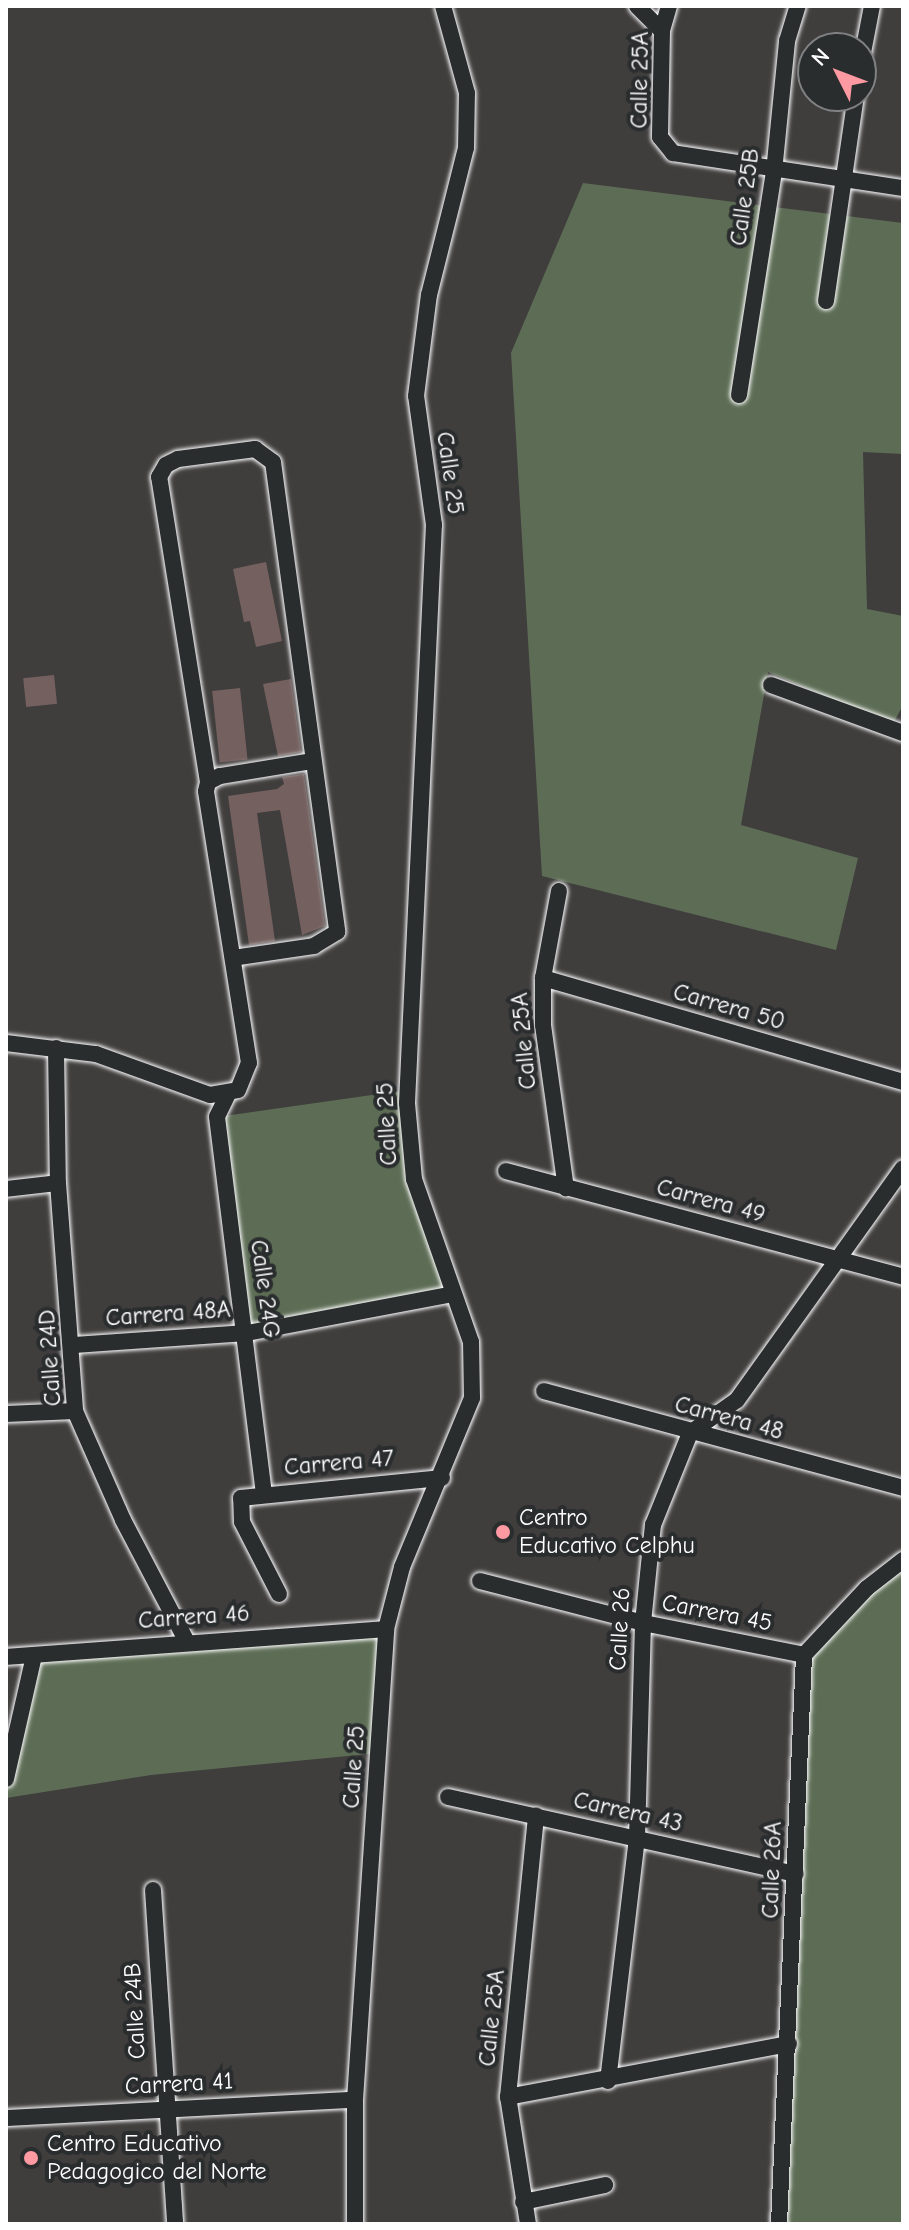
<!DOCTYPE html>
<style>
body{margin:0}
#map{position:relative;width:909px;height:2230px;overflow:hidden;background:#403d3d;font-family:"Comic Neue",sans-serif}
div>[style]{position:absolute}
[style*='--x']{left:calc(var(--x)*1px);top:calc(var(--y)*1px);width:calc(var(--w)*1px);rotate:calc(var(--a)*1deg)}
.green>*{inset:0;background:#5d6d55}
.building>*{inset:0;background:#74615f;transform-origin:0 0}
.roads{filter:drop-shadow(0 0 2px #fff) drop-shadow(0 0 2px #fff)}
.minor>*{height:16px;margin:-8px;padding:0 8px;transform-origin:8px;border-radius:8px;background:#2a2d2e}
.dots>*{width:22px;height:22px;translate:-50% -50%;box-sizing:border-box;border:4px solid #2a2d2e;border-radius:50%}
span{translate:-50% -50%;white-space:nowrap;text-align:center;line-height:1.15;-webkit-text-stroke:8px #2a2d2e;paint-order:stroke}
.street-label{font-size:24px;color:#fff}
.poi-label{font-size:24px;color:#fff}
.left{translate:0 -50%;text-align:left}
.frame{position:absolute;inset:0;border:8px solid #fff;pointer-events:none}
.north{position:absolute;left:797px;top:32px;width:80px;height:80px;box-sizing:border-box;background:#2a2d2e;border:2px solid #7f8182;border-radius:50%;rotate:312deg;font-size:22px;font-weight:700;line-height:32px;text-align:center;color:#fff}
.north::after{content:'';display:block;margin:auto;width:28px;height:36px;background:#ff9aa2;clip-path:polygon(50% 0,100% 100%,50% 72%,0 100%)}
</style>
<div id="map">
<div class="green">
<i style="clip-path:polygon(583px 183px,903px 223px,903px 454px,863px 452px,867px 609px,903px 616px,903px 705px,893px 724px,768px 672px,741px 825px,858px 858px,836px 950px,542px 876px,511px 353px)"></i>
<i style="clip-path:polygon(407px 1090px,414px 1179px,453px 1294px,247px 1333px,217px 1117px)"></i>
<i style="clip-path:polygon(903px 1560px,903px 2224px,778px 2224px,804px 1655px)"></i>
<i style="clip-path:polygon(386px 1629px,379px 1753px,151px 1775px,6px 1798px,34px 1656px)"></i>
</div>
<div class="building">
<i style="clip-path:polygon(266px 562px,282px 641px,256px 647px,250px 621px,244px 622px,233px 569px)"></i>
<i style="left:54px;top:675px;width:29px;height:31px;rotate:84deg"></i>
<i style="clip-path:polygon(291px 679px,301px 752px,278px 756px,263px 684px)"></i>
<i style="left:240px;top:688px;width:72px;height:28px;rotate:84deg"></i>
<i style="clip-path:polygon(304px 774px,325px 926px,302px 935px,280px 810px,257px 813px,275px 941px,249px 945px,228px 796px,277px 789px,284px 784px,282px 777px)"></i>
</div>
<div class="roads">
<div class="minor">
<i style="--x:637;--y:6;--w:35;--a:45"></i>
<i style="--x:669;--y:6;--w:26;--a:106"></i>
<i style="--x:662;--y:31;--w:106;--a:91.1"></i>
<i style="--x:660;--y:137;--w:21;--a:51"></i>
<i style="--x:673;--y:153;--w:233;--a:8.7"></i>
<i style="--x:861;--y:63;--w:58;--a:-79.1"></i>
<i style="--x:826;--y:301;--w:207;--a:-81.7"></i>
<i style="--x:739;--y:395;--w:226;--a:-81.1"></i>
<i style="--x:774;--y:172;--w:132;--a:-84.3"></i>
<i style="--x:787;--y:41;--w:37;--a:-73"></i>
<i style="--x:771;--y:685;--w:140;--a:20"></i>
<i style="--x:208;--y:782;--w:309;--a:-99.1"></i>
<i style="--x:159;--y:477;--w:14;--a:-60"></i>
<i style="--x:166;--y:465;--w:13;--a:-27"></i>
<i style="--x:178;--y:459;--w:78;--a:-7.4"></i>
<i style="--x:255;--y:449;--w:22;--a:36"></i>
<i style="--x:273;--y:462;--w:474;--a:82.2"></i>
<i style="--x:337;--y:932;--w:27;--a:149"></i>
<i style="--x:314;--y:946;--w:82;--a:171.6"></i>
<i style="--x:559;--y:891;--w:88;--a:100.4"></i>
<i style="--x:543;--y:978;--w:47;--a:90"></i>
<i style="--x:543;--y:1025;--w:165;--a:82"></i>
<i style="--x:543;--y:978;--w:375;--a:16.1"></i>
<i style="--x:6;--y:1043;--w:91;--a:7"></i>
<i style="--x:96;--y:1054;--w:121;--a:19.8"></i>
<i style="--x:210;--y:1095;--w:28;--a:-10"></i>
<i style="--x:238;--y:1090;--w:29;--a:-68"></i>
<i style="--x:249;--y:1063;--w:275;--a:-99"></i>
<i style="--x:206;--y:791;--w:9;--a:-77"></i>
<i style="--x:208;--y:782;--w:13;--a:-27"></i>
<i style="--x:220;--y:776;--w:94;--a:-9.2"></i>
<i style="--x:56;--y:1048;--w:135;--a:89.2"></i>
<i style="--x:58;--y:1183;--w:229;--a:85.7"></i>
<i style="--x:75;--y:1411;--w:119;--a:66.2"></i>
<i style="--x:123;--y:1520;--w:136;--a:62.3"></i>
<i style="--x:228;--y:1094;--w:25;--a:116"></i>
<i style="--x:217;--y:1117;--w:380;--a:82.9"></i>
<i style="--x:506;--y:1171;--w:411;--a:14.9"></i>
<i style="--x:6;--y:1189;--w:52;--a:-6.6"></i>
<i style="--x:74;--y:1345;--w:173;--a:-4"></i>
<i style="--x:247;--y:1333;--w:210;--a:-10.7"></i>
<i style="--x:544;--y:1391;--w:372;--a:15.1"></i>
<i style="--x:6;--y:1414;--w:69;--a:-2.5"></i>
<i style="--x:480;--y:1581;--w:168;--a:14.4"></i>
<i style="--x:643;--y:1623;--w:164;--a:11.2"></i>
<i style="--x:279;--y:1594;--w:81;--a:-117.2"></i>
<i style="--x:242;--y:1522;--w:24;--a:-92"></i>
<i style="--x:241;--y:1498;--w:202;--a:-5.7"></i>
<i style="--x:6;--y:1657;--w:381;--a:-4.2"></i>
<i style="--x:6;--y:1779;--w:126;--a:-77.2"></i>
<i style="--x:448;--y:1797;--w:356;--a:12.5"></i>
<i style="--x:153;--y:1890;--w:335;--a:86.2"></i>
<i style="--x:608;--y:2081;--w:245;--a:-83.2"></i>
<i style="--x:637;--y:1838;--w:215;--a:-88.4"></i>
<i style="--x:643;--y:1623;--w:99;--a:-84.2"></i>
<i style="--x:653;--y:1525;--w:99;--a:-68.1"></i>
<i style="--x:690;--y:1433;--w:57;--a:-35.1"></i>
<i style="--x:737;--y:1400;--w:285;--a:-54.4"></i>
<i style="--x:508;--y:2097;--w:286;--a:-10.7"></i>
<i style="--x:6;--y:2118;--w:349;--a:-3"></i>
<i style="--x:523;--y:2202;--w:84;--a:-11.7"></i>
<i style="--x:355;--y:2224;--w:124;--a:-90"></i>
<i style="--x:355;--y:2100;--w:472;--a:-86.2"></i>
<i style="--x:386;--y:1629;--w:64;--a:-75.5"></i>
<i style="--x:402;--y:1567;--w:183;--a:-67.5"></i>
<i style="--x:472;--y:1398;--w:56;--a:-91"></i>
<i style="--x:471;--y:1342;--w:173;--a:-109.3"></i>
<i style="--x:414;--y:1179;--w:76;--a:-95.3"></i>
<i style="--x:407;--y:1103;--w:579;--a:-87.33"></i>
<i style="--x:434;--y:525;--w:130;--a:-97.9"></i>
<i style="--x:416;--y:396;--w:102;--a:-82.7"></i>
<i style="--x:429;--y:295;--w:152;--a:-75.9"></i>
<i style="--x:466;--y:148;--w:55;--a:-89"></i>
<i style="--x:467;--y:93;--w:90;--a:-105.4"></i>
<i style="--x:528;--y:2224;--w:129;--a:-98.9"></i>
<i style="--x:508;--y:2097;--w:283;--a:-84.3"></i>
<i style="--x:779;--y:2224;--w:570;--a:-87.48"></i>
<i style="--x:804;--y:1655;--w:92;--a:-46.8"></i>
<i style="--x:867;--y:1588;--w:46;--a:-37.9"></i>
</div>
</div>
<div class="dots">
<i style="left:503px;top:1532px;background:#ff9aa2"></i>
<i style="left:31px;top:2158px;background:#ff9aa2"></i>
</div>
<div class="street-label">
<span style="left:640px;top:80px;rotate:-89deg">Calle 25A</span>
<span style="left:745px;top:197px;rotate:-82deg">Calle 25B</span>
<span style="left:450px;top:473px;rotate:82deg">Calle 25</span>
<span style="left:729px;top:1007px;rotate:16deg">Carrera 50</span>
<span style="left:524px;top:1041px;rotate:-95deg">Calle 25A</span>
<span style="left:387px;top:1124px;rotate:-93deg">Calle 25</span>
<span style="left:711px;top:1201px;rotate:15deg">Carrera 49</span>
<span style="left:265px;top:1289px;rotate:82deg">Calle 24G</span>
<span style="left:168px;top:1314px;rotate:-4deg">Carrera 48A</span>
<span style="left:50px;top:1358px;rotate:-94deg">Calle 24D</span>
<span style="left:729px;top:1418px;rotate:15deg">Carrera 48</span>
<span style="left:339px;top:1463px;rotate:-5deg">Carrera 47</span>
<span style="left:717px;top:1613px;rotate:11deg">Carrera 45</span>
<span style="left:194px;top:1617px;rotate:-4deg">Carrera 46</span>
<span style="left:620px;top:1629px;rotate:-87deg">Calle 26</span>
<span style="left:354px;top:1767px;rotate:-86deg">Calle 25</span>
<span style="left:628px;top:1812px;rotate:13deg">Carrera 43</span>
<span style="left:772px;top:1870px;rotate:-88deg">Calle 26A</span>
<span style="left:135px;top:2011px;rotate:-93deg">Calle 24B</span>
<span style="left:492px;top:2018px;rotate:-84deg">Calle 25A</span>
<span style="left:179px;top:2084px;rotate:-3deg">Carrera 41</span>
</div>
<div class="poi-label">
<span class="left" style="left:519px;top:1532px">Centro<br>Educativo Celphu</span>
<span class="left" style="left:47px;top:2158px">Centro Educativo<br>Pedagogico del Norte</span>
</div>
<div class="frame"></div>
<div class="north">N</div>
</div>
